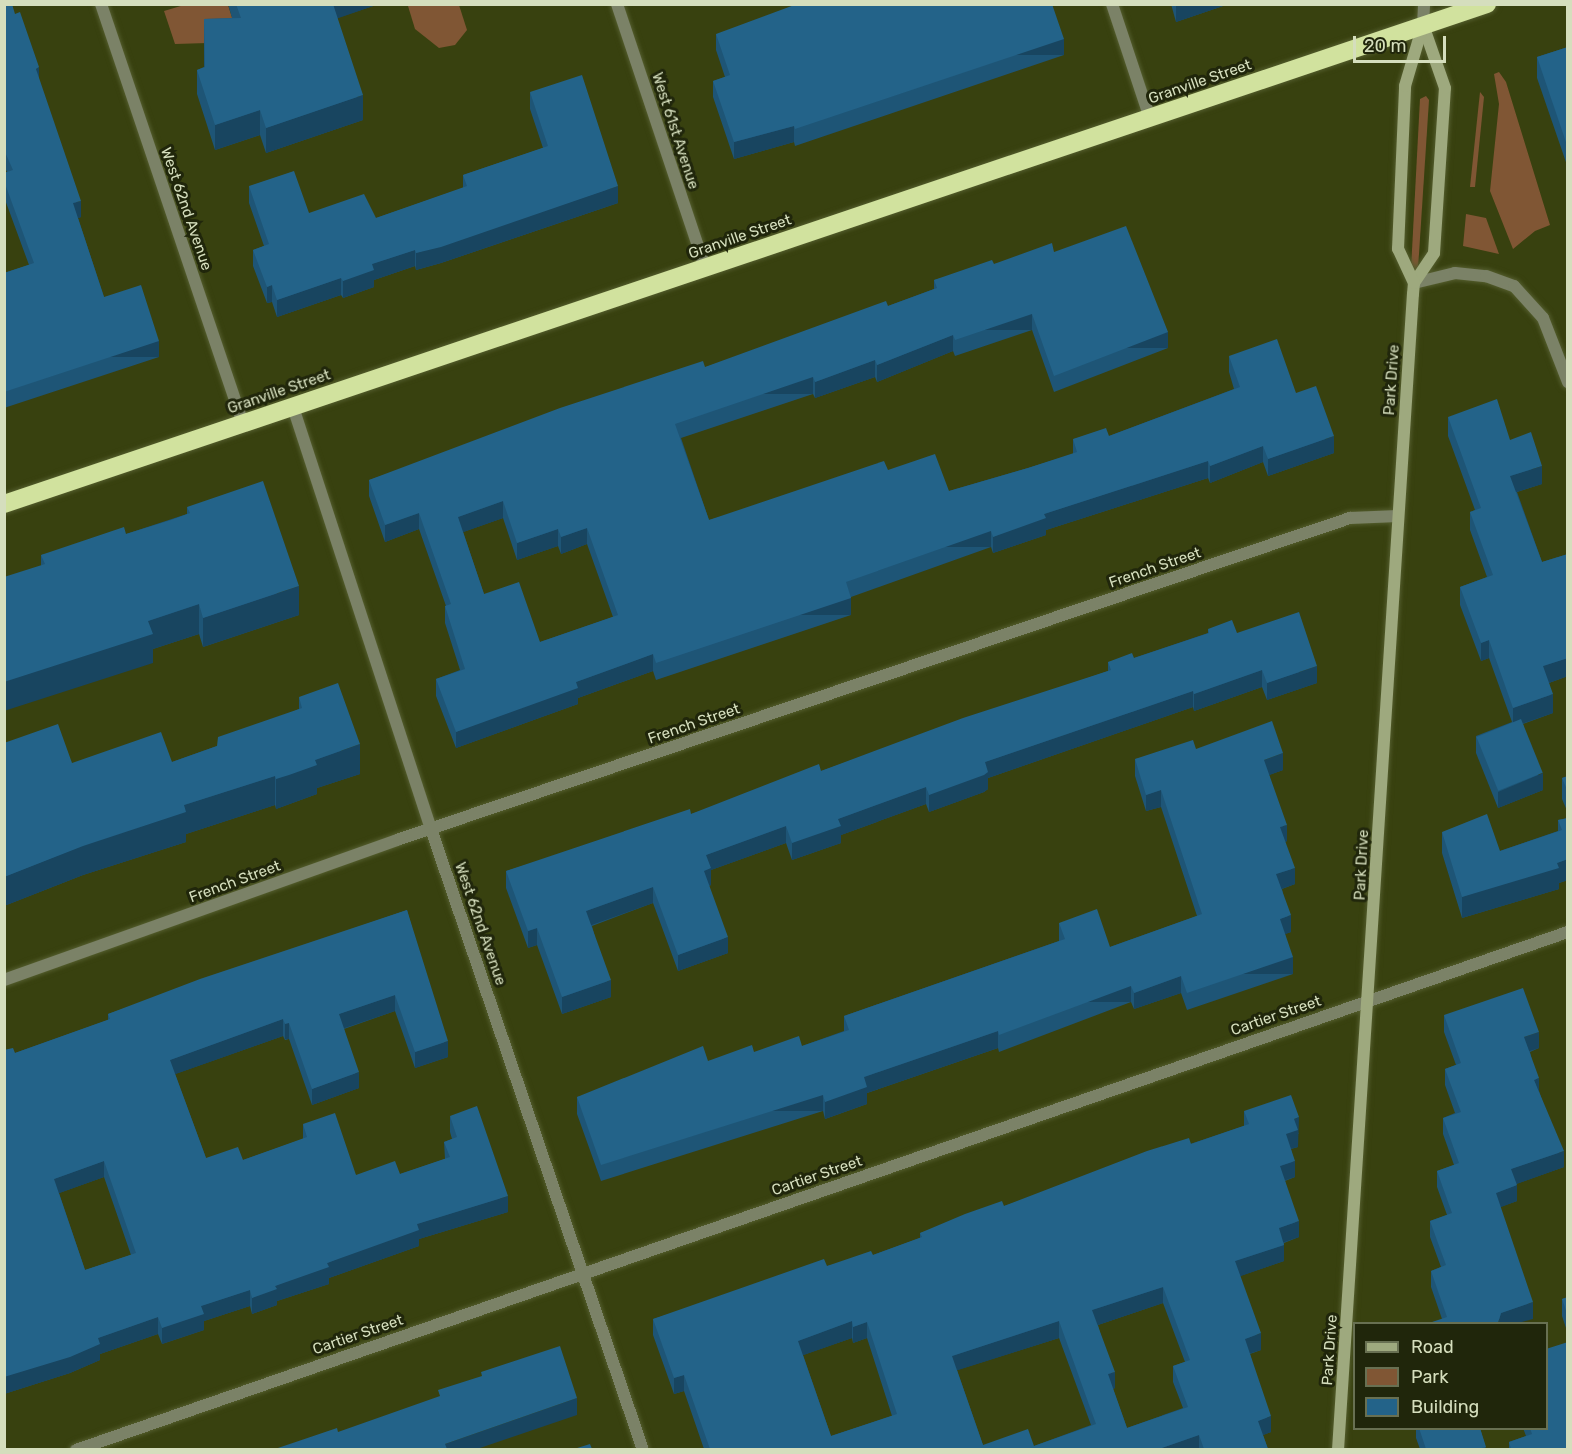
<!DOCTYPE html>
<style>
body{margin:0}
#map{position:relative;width:1572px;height:1454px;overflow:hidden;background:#38410f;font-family:Rubik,sans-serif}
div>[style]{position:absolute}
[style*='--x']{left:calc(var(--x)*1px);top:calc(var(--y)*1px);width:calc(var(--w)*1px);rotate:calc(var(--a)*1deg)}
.green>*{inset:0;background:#805634}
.roads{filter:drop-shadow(0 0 2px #545d2e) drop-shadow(0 0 2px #545d2e)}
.street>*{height:12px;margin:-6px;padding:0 6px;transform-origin:6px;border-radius:6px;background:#7b8267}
.secondary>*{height:12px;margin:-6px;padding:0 6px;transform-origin:6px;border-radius:6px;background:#9ea97e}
.highway>*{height:18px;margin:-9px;padding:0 9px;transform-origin:9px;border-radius:9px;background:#d1e29e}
.wall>*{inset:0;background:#1e5576}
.shaded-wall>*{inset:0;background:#184560;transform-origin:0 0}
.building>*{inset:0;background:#236389;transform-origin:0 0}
span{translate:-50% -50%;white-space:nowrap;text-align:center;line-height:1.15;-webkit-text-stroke:6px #20260b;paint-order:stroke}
.street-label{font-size:15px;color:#d5debd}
.frame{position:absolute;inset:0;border:6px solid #d5debd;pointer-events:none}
.legend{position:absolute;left:1353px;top:1322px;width:195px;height:108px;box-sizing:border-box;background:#20260b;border:2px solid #687052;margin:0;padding:8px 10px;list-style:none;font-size:18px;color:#d5debd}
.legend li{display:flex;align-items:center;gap:12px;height:30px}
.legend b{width:30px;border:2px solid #687052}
.scale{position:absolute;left:1353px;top:36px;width:93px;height:27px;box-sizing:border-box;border:3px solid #d5debd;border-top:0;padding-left:8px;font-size:18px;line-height:21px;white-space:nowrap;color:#d5debd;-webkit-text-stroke:4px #20260b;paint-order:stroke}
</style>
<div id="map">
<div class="green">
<i style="clip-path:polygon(184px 5px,228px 5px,240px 42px,175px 44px,164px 11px)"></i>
<i style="clip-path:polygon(459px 5px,467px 30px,455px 45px,439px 48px,415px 29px,408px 6px)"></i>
<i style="clip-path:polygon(1499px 72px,1506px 82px,1550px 225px,1535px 231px,1513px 249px,1490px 191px,1499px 104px,1494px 74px)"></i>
<i style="clip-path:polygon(1480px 92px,1484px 97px,1475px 187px,1470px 187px)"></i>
<i style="clip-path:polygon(1426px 96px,1429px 100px,1418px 269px,1414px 271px,1411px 269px,1420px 99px)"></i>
<i style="clip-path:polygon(1466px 214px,1486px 218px,1499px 254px,1463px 246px)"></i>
</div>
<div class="roads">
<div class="street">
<i style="--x:101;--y:4;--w:443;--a:71.3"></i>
<i style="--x:617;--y:4;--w:277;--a:71.5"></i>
<i style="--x:1112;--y:4;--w:120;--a:71.6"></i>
<i style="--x:1423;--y:25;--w:21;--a:-87"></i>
<i style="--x:1414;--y:283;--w:42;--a:-13.7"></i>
<i style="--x:1455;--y:273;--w:31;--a:6"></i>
<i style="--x:1486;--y:276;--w:30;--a:20"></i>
<i style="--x:1514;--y:286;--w:43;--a:47.8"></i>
<i style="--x:1543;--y:318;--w:69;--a:68.7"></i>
<i style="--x:293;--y:407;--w:444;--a:71.9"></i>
<i style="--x:431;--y:829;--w:656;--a:71.15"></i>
<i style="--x:4;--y:980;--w:417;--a:-19.6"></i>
<i style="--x:397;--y:840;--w:1006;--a:-18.67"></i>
<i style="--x:1350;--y:518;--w:48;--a:-2.4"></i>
<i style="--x:76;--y:1450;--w:1579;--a:-19.15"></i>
</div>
<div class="secondary">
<i style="--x:1414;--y:283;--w:36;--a:-56"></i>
<i style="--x:1434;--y:253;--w:165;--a:-86.2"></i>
<i style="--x:1445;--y:88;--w:67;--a:-109.2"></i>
<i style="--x:1338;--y:1450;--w:1158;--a:-86.29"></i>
<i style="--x:1413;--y:294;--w:11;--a:-85"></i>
<i style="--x:1414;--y:283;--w:38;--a:-115"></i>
<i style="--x:1398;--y:249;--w:163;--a:-87.5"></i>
<i style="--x:1405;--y:86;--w:64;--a:-73.6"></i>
</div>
<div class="highway">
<i style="--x:4;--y:504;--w:1565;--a:-18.63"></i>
</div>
</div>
<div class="wall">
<i style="clip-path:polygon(4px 4px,39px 80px,81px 217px,78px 218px,104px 297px,159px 357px,4px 408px,4px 273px,29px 265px,4px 197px,4px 173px,7px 172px,4px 166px)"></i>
<i style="clip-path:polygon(228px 4px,379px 4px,337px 18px,363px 120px,266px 153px,260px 135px,215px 150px,197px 94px,197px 70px,204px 67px,204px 19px,232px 18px)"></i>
<i style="clip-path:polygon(1171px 4px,1223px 4px,1223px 6px,1176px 22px)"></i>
<i style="clip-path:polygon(716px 34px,1064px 55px,795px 146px,794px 142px,734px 159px,713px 97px,713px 81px,725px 77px,716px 50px)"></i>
<i style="clip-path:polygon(1568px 47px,1568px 168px,1537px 78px,1537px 57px)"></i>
<i style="clip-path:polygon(530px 92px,618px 203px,441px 263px,416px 270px,415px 266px,374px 280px,374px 287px,343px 298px,341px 295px,277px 317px,272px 302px,267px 303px,253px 266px,253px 250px,264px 246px,249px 203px,249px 186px,309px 213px,376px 218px,463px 188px,463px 175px,543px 148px,530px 109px)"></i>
<i style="clip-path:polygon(evenodd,1054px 252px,1168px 348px,1054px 392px,1032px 330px,955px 356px,953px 351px,877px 382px,875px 377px,815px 398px,813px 394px,681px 438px,709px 520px,888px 470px,949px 491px,1028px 468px,1073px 454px,1073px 439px,1109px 436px,1234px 389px,1229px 372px,1229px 356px,1296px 393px,1334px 453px,1268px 476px,1263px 462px,1210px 483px,1208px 478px,1046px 530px,1046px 535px,993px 553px,991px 547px,851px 597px,851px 615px,656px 680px,653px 671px,578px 698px,578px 704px,456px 748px,436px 696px,436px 679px,460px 670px,445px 623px,445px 606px,446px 606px,419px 529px,385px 542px,369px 496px,369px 480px,888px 306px,934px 289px,934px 280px,994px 264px,1054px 252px,503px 518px,517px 560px,558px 546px,561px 554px,587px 544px,613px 617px,540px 642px,484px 594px,463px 532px,503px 518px)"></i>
<i style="clip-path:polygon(1448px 417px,1510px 440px,1542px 484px,1517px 492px,1542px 562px,1568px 554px,1568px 676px,1549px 683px,1553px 713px,1523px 724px,1543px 790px,1498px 808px,1476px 753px,1476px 736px,1512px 722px,1489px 658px,1481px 661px,1460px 605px,1460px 587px,1487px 577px,1470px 530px,1470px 512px,1475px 510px,1448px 436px)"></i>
<i style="clip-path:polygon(187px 507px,299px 615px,203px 647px,199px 634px,153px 649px,153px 663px,41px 565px,41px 555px,126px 534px,187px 514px)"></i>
<i style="clip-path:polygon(1208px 629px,1237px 633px,1317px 683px,1267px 700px,1262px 687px,1194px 711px,1193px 707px,988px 778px,988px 789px,984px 792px,929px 812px,926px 804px,841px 835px,841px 843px,792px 860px,786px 843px,711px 870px,711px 885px,709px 886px,728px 953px,678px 971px,653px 903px,592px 926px,611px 997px,562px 1014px,537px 945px,528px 948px,506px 888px,506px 871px,691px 814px,821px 771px,1108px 671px,1108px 662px,1134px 658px,1208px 633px)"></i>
<i style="clip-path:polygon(299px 697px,360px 774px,317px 788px,317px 794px,276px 809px,275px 805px,186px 834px,186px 842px,83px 875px,4px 906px,4px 743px,72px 763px,172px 762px,217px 746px,299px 709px)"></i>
<i style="clip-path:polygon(1196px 749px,1283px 770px,1269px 775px,1287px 841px,1285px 842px,1295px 884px,1282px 889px,1291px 932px,1285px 934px,1293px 974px,1187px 1010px,1181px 993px,1134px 1009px,1131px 1002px,999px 1052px,998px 1048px,867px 1093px,867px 1104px,825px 1119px,823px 1111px,601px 1181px,577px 1114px,577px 1097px,708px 1061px,754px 1052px,802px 1046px,844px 1031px,844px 1016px,1059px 941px,1059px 923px,1110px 947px,1197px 916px,1161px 807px,1146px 811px,1135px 776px,1135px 759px)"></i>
<i style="clip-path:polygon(1568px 776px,1568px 813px,1562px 799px,1562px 778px)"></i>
<i style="clip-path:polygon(1568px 818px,1568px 880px,1559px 883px,1559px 889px,1462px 918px,1442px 853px,1442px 832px,1500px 851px,1558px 831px,1558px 820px)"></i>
<i style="clip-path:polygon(evenodd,407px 910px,448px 1057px,415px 1068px,395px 1011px,344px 1029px,359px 1088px,312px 1105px,289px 1039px,285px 1040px,283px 1036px,175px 1074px,206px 1158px,243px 1160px,303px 1139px,303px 1124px,356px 1175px,400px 1174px,445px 1159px,444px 1142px,452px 1139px,450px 1132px,450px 1116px,508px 1212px,419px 1239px,419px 1246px,329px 1278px,329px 1284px,277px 1301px,277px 1305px,252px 1314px,250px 1306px,204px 1321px,204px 1330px,162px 1344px,158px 1334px,100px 1354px,100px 1360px,70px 1373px,4px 1394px,4px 1050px,15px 1053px,108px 1020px,108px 1014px,407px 910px,104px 1177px,131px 1255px,85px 1270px,59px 1193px,104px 1177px)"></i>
<i style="clip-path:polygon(1444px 1015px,1539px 1048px,1530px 1052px,1539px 1091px,1564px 1167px,1516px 1184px,1517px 1201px,1500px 1207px,1533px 1319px,1442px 1319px,1431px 1287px,1431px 1271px,1441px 1267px,1430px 1237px,1430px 1221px,1447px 1215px,1437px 1187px,1437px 1171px,1454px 1165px,1443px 1134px,1443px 1118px,1455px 1113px,1445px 1085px,1445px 1069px,1456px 1065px,1444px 1032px)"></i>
<i style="clip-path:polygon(evenodd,1244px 1111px,1299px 1133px,1298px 1134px,1298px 1147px,1291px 1149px,1295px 1177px,1285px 1181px,1299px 1237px,1284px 1243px,1284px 1261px,1240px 1276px,1261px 1350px,1250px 1354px,1271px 1432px,1263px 1435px,1268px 1449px,704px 1449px,684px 1391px,674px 1394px,653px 1335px,653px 1319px,827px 1266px,873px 1255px,920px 1238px,920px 1233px,1004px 1206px,1244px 1126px,1244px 1111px,1163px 1303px,1185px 1362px,1173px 1366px,1173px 1382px,1183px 1408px,1127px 1428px,1113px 1389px,1115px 1388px,1098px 1325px,1163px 1303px,1244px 1111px,852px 1338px,853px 1343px,867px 1338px,892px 1416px,831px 1436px,803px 1355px,852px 1338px,1244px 1111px,1059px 1338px,1091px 1425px,1034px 1446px,983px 1445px,957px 1370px,1059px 1338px)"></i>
<i style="clip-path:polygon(1568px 1297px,1568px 1334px,1562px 1316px,1562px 1299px)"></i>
<i style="clip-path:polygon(1416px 1428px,1480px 1428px,1486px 1449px,1420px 1449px,1416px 1438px)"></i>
<i style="clip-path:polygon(1523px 1428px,1546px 1428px,1568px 1449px,1509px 1449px,1509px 1442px,1526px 1436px)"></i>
</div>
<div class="shaded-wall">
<i style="clip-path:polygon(330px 4px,379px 4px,330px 21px)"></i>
<i style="clip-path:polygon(1176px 4px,1223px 4px,1223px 6px,1176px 22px)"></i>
<i style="left:1064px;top:39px;width:16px;height:284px;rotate:90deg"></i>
<i style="clip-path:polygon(39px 67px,39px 84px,36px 69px)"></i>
<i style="clip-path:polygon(363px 95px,363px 120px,266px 153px,266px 128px)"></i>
<i style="clip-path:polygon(260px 110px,260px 135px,215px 150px,215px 125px)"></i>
<i style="clip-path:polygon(794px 126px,794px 142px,734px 159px,734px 142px)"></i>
<i style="clip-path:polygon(618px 186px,618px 203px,441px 263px,416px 270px,416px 253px)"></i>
<i style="clip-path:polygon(81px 201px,81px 217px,73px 220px,73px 203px)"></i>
<i style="clip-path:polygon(415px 250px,415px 266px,374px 280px,374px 287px,343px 298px,343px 281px,372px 264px)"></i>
<i style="clip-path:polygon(341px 278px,341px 295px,277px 317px,277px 300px)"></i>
<i style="clip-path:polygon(272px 285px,272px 302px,267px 303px,267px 287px)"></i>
<i style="left:1032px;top:314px;width:16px;height:81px;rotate:90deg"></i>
<i style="left:1168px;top:332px;width:16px;height:122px;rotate:90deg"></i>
<i style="clip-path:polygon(953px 335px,953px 351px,877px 382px,877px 365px)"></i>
<i style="left:159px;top:341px;width:16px;height:163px;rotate:90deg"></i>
<i style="clip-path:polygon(875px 360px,875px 377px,815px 398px,815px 382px)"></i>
<i style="left:813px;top:377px;width:17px;height:146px;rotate:90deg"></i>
<i style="clip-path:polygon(1334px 436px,1334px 453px,1268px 476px,1268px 459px)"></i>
<i style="clip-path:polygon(1263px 446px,1263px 462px,1210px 483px,1210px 466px)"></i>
<i style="clip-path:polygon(1208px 461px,1208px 478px,1046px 530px,1046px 535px,993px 553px,993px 537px,1044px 514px)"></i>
<i style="clip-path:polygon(1542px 466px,1542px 484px,1510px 494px,1510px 476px)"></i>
<i style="clip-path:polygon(503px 501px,503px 518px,458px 534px,458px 517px)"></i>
<i style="clip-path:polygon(419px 513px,419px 529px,385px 542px,385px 525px)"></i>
<i style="clip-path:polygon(587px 528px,587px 544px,561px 554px,561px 537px)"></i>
<i style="clip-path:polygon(558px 529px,558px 546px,517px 560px,517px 543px)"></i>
<i style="left:991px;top:531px;width:16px;height:154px;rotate:90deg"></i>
<i style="clip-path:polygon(299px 586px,299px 615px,203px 647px,203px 618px)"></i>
<i style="left:851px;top:598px;width:17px;height:206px;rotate:90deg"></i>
<i style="clip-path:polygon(199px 604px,199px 634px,153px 649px,153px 663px,4px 711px,4px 682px,148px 621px)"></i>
<i style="clip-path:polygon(1489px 640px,1489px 658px,1481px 661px,1481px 643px)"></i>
<i style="clip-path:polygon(653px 654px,653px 671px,578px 698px,578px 704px,456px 748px,456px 732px,576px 682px)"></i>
<i style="clip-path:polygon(1568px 658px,1568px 676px,1543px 685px,1543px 666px)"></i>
<i style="clip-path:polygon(1317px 666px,1317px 683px,1267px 700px,1267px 683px)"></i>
<i style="clip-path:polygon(1262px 670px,1262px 687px,1194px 711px,1194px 694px)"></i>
<i style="clip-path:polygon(1193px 691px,1193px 707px,988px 778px,988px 789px,984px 792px,929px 812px,929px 795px,985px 762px)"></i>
<i style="clip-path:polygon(1553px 694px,1553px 713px,1513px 727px,1513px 708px)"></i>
<i style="clip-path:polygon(360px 744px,360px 774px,317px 788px,317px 794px,276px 809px,276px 779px,315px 760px)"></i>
<i style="clip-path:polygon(1283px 753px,1283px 770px,1264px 777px,1264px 760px)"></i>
<i style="clip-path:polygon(1543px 773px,1543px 790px,1498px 808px,1498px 792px)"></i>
<i style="clip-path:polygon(275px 776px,275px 805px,186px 834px,186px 842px,83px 875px,4px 906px,4px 877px,184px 805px)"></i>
<i style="clip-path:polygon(926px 787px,926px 804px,841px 835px,841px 843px,792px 860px,792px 843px,838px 819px)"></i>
<i style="clip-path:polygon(1161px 790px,1161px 807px,1146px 811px,1146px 795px)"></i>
<i style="clip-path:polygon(1287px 825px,1287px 841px,1280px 844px,1280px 827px)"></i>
<i style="clip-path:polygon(786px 826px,786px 843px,711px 870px,711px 885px,704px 887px,704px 871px,706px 855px)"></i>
<i style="clip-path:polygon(1568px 859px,1568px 880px,1559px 883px,1559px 889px,1462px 918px,1462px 897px)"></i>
<i style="clip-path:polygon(1295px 868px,1295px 884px,1276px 891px,1276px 874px)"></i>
<i style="clip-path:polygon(653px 887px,653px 903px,586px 927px,586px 911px)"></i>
<i style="clip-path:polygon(1291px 915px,1291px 932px,1280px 936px,1280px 919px)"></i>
<i style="clip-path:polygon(537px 928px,537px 945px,528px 948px,528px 931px)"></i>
<i style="clip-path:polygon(728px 937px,728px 953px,678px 971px,678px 955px)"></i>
<i style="left:1293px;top:957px;width:17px;height:112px;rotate:90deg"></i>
<i style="clip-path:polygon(1181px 976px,1181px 993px,1134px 1009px,1134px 993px)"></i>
<i style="clip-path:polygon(611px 980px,611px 997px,562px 1014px,562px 997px)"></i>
<i style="left:1131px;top:986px;width:16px;height:141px;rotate:90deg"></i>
<i style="clip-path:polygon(395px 995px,395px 1011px,339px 1030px,339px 1014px)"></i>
<i style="clip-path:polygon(283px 1019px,283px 1036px,170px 1076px,170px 1060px)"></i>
<i style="left:289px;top:1023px;width:16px;height:4px;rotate:90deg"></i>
<i style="clip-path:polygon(998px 1031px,998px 1048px,867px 1093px,867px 1104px,825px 1119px,825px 1102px,864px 1077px)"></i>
<i style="clip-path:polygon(1539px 1032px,1539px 1048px,1524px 1053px,1524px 1037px)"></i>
<i style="clip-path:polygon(448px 1041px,448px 1057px,415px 1068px,415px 1052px)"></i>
<i style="clip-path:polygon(359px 1072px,359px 1088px,312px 1105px,312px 1089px)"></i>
<i style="clip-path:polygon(1539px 1078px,1539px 1094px,1534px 1080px)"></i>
<i style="left:823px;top:1095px;width:16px;height:233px;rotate:90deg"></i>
<i style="clip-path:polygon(1299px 1117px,1298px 1147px,1286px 1150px,1286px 1134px,1294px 1119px)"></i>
<i style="clip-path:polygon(1564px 1151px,1564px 1167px,1511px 1186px,1511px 1169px)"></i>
<i style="clip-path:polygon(104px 1161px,104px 1177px,54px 1195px,54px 1179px)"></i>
<i style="clip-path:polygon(1295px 1161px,1295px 1177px,1280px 1182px,1280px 1166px)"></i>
<i style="clip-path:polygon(1517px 1185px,1517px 1201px,1496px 1209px,1496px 1193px)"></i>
<i style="clip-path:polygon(508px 1196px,508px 1212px,419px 1239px,419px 1246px,329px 1278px,329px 1284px,277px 1301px,277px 1305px,252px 1314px,252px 1298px,275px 1286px,417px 1224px)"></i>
<i style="clip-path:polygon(1299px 1221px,1299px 1237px,1279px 1244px,1279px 1228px)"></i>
<i style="clip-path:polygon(1284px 1245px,1284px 1261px,1235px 1278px,1235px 1261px)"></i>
<i style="clip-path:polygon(1163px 1287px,1163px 1303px,1092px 1327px,1092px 1310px)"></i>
<i style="clip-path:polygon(250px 1290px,250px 1306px,204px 1321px,204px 1330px,162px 1344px,162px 1328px,201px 1306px)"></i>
<i style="clip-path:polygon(1533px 1302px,1533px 1319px,1518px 1323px,1498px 1323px,1501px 1313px)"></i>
<i style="clip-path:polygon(158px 1317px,158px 1334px,100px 1354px,100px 1360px,70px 1373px,4px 1394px,4px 1377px,98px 1338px)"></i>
<i style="clip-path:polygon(852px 1321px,852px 1338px,798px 1357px,798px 1341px)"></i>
<i style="clip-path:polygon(1059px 1321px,1059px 1338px,952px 1372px,952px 1356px)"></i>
<i style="clip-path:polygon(867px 1322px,867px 1338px,853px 1343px,853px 1327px)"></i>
<i style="clip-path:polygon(1261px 1333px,1261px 1350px,1245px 1355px,1245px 1339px)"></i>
<i style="clip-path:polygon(1115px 1372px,1115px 1388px,1108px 1391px,1108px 1374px)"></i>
<i style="clip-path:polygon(684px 1375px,684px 1391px,674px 1394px,674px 1378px)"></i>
<i style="clip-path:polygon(577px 1398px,577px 1415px,477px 1449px,445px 1449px,445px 1444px)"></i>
<i style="clip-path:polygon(1271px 1416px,1271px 1432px,1258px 1437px,1258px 1421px)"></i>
<i style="clip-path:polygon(1199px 1435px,1199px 1449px,1159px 1449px)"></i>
</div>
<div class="building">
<i style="clip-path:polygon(4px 4px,12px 4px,15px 14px,20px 12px,39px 67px,36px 69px,81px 201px,73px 203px,104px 297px,141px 285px,159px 341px,4px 392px,4px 273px,34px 263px,4px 181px,4px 173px,13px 170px,4px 150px)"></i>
<i style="clip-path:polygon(236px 4px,333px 4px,363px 95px,266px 128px,260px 110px,215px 125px,197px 70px,205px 67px,204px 19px,241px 18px)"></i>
<i style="clip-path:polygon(797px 4px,1052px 4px,1064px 39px,795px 129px,794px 126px,734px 142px,713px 81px,730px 75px,716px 34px)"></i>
<i style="clip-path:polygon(1568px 47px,1568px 148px,1537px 57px)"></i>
<i style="clip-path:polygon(582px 75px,618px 186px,441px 247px,416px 253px,415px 250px,372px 264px,374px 270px,343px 281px,341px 278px,277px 300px,272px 285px,267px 287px,253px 250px,269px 244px,249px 186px,294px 171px,309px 213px,364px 194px,376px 218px,467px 186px,463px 175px,548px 146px,530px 92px)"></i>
<i style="clip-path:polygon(evenodd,1126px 226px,1168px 332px,1054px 376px,1032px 314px,955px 340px,953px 335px,877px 365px,875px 360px,815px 382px,813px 377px,675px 424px,709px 520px,884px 461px,888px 470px,935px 454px,949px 491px,1028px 468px,1077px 452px,1073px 439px,1106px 428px,1109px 436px,1240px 387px,1229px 356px,1277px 339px,1296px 393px,1316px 386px,1334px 436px,1268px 459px,1263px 446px,1210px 466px,1208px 461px,1044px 514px,1046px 518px,993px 537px,991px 531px,846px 582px,851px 598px,656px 663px,653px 654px,576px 682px,578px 688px,456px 732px,436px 679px,465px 669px,445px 606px,451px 604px,419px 513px,385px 525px,369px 480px,560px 408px,703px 361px,705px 367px,886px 301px,888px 306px,937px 288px,934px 280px,992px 260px,994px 264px,1052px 243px,1054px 252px,1126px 226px,503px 501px,517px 543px,558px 529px,561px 537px,587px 528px,618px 615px,540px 642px,519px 582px,484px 594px,458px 517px,503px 501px)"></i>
<i style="clip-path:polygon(1497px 399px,1510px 440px,1531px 432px,1542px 466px,1510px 476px,1542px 562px,1568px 554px,1568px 658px,1543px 666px,1553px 694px,1513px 708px,1489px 640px,1481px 643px,1460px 587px,1493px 575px,1470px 512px,1481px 508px,1448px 417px)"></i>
<i style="clip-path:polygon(263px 481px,299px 586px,203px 618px,199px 604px,148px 621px,153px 634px,4px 682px,4px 577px,45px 564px,41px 555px,124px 527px,126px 534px,171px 520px,190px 513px,187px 507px)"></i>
<i style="clip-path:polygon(1299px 612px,1317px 666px,1267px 683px,1262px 670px,1194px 694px,1193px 691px,985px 762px,988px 772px,984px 775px,929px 795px,926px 787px,838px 819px,841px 826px,792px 843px,786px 826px,706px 855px,711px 868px,704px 871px,728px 937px,678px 955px,653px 887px,586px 911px,611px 980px,562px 997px,537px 928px,528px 931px,506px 871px,690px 809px,691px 814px,819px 764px,821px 771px,963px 718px,1111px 670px,1108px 662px,1132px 653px,1134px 658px,1209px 633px,1208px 629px,1232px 620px,1237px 633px)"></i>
<i style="clip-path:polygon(338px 683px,360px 744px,315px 760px,317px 765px,289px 775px,276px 779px,275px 776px,184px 805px,186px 812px,83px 846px,4px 877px,4px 743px,58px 724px,72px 763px,161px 732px,172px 762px,217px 746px,218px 737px,302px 708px,299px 697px)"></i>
<i style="left:1521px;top:719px;width:58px;height:48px;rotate:68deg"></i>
<i style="clip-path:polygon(1272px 721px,1283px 753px,1264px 760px,1287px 825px,1280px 827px,1295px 868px,1276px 874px,1291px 915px,1280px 919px,1293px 957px,1187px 993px,1181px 976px,1134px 993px,1131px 986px,999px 1035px,998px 1031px,864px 1077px,867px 1087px,825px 1102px,823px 1095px,601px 1165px,577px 1097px,703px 1046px,708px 1061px,752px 1045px,754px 1052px,799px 1036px,802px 1046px,849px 1030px,844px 1016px,1065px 939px,1059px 923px,1097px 909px,1110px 947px,1202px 914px,1161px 790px,1146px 795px,1135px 759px,1193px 740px,1196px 749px)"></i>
<i style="clip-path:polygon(1568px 776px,1568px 792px,1562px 778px)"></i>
<i style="clip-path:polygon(1487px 814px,1500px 851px,1562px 830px,1558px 820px,1568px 818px,1568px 859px,1557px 863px,1559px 868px,1462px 897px,1442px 832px)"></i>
<i style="clip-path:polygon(evenodd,407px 910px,448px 1041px,415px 1052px,395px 995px,339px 1014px,359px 1072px,312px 1089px,289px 1023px,285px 1024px,283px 1019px,170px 1060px,206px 1158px,238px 1147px,243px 1160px,307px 1137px,303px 1124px,335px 1113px,356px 1175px,395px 1161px,400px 1174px,450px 1157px,444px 1142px,457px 1137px,450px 1116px,477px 1106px,508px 1196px,417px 1224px,419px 1230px,327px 1263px,329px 1267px,275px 1286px,277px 1289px,252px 1298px,250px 1290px,201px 1306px,204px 1314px,162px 1328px,158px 1317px,98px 1338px,100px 1344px,70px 1357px,4px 1377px,4px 1296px,6px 1295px,4px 1292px,4px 1050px,13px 1048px,15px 1053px,110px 1019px,108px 1014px,200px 979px,407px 910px,104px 1161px,136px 1253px,85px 1270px,54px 1179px,104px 1161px)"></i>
<i style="clip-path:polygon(1523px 988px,1539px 1032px,1524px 1037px,1539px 1078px,1534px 1080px,1564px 1151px,1511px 1169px,1517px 1185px,1496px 1193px,1533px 1302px,1501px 1313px,1498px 1323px,1429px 1323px,1447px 1317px,1431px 1271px,1446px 1265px,1430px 1221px,1452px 1213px,1437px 1171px,1459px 1163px,1443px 1118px,1461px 1112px,1445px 1069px,1461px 1063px,1444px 1015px)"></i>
<i style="clip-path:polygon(evenodd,1291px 1095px,1299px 1117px,1294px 1119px,1298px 1130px,1286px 1134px,1295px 1161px,1280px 1166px,1299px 1221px,1279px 1228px,1284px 1245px,1235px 1261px,1261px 1333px,1245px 1339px,1271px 1416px,1258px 1421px,1268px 1449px,1204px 1449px,1199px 1435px,1159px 1449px,710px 1449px,684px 1375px,674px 1378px,653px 1319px,824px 1259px,827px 1266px,871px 1251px,873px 1255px,922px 1237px,920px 1233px,965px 1214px,1002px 1201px,1004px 1206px,1147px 1151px,1189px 1138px,1191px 1144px,1249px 1124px,1244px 1111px,1291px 1095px,1163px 1287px,1190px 1360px,1173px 1366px,1188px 1407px,1127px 1428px,1108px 1374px,1115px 1372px,1092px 1310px,1163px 1287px,1291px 1095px,852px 1321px,853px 1327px,867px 1322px,897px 1414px,831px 1436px,798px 1341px,852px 1321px,1291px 1095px,1059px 1321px,1096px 1424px,1034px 1446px,1028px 1429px,983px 1445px,952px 1356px,1059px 1321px)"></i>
<i style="clip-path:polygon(1568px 1297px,1568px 1316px,1562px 1299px)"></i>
<i style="clip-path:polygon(1568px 1342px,1568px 1449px,1511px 1449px,1509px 1442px,1532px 1434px,1530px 1428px,1546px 1428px,1546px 1349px)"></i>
<i style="clip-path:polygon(560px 1346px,577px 1398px,445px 1444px,447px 1449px,275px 1449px,337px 1428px,338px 1432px,440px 1396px,438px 1390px,482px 1376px,481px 1372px)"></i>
<i style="clip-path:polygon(1419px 1428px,1480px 1428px,1486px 1447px,1478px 1449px,1426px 1449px)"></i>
<i style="clip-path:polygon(590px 1444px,592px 1449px,574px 1449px)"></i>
</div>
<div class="street-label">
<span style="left:1200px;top:82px;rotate:-19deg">Granville Street</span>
<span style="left:675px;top:131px;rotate:72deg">West 61st Avenue</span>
<span style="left:186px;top:209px;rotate:71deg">West 62nd Avenue</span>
<span style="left:740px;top:237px;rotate:-19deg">Granville Street</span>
<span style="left:1392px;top:380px;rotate:-86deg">Park Drive</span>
<span style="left:279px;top:392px;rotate:-19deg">Granville Street</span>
<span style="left:1155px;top:568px;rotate:-19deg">French Street</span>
<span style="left:694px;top:724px;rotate:-19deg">French Street</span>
<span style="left:1362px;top:865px;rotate:-87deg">Park Drive</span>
<span style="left:235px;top:882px;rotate:-20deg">French Street</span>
<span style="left:480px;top:924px;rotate:71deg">West 62nd Avenue</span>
<span style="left:1276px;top:1016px;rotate:-19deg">Cartier Street</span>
<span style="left:817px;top:1176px;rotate:-19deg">Cartier Street</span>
<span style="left:358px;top:1335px;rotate:-19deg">Cartier Street</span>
<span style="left:1330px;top:1350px;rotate:-86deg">Park Drive</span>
</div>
<div class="frame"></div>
<ul class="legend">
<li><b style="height:8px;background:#9ea97e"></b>Road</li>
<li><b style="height:16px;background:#805634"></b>Park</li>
<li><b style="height:16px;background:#236389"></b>Building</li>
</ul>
<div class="scale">20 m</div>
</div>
